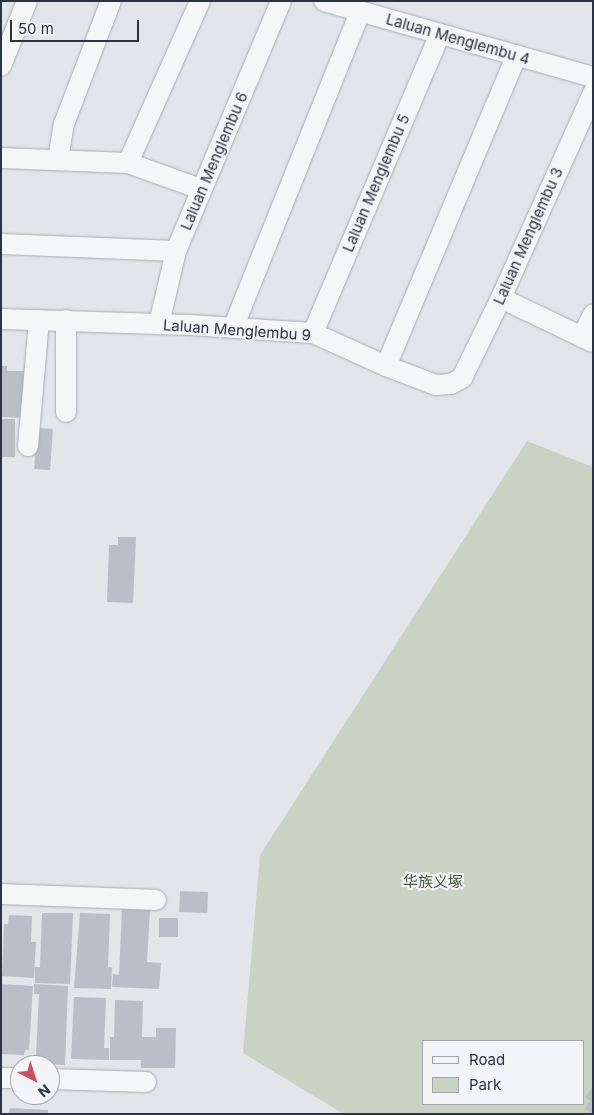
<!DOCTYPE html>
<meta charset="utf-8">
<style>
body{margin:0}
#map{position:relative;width:594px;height:1115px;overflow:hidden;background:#e2e5ea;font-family:Inter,"Noto Sans SC",sans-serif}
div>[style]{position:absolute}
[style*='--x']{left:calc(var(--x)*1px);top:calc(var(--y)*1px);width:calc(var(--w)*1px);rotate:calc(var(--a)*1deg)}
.green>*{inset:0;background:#c8d3c4}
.building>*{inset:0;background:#babec6;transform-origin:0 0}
.roads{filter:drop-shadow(0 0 1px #a7acb4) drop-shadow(0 0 1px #a7acb4)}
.minor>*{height:20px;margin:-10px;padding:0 10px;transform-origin:10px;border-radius:10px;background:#f5f6f8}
span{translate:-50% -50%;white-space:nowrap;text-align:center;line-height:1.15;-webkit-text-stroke:4px #f2f4f7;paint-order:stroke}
.street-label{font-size:15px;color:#2b3341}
.park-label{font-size:15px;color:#405c39}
.frame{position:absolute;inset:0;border:2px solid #2b3341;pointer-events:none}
.legend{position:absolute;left:422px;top:1040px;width:162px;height:65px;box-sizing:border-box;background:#f2f4f7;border:1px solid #a2a7ae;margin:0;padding:6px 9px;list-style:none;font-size:15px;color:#2b3341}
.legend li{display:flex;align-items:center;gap:10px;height:25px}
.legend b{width:25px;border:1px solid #a2a7ae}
.north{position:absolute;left:10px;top:1055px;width:50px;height:50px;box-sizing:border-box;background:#f2f4f7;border:1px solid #a2a7ae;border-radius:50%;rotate:140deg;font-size:14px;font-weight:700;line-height:20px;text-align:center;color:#2b3341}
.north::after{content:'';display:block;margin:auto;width:18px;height:22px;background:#c84e61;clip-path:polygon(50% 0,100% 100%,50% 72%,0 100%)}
.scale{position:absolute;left:10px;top:20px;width:129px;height:22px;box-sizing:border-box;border:2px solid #2b3341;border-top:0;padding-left:6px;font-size:15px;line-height:18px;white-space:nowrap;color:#2b3341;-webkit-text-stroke:4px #f2f4f7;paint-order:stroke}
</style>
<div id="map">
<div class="green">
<i style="clip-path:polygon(evenodd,527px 441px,593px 467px,593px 1114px,344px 1114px,243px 1053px,260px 855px,527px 441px,423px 1041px,583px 1041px,583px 1104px,423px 1104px,423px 1041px)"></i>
</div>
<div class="building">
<i style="clip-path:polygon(1px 366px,7px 366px,7px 371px,26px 371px,24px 418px,1px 417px)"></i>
<i style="left:1px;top:419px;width:14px;height:38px"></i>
<i style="left:37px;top:428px;width:16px;height:41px;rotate:4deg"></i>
<i style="clip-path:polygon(118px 537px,136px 537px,133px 603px,107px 602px,109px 545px,118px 545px)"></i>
<i style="left:180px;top:891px;width:28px;height:21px;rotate:2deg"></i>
<i style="clip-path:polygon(122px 909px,150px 910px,147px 962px,161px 963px,159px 989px,112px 987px,113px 974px,119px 975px)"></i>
<i style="clip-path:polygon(42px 913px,73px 913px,70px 984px,35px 983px,35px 967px,40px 967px)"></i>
<i style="clip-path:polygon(80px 913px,110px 914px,108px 967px,112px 967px,111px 989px,74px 988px)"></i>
<i style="clip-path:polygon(9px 915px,32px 916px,31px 942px,36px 942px,34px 978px,2px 976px,4px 924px,8px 924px)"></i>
<i style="left:159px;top:918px;width:19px;height:19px"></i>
<i style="clip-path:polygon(1px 984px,33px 986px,29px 1050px,25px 1050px,24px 1055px,1px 1054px)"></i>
<i style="clip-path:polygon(34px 984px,68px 986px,65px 1065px,40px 1064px,40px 1056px,36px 1055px,39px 994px,34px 994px)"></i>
<i style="clip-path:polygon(74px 997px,106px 998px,104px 1048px,109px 1048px,109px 1060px,71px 1059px)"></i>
<i style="clip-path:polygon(115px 1000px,143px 1001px,142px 1037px,156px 1037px,156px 1028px,176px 1028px,175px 1068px,141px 1068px,141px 1060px,110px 1060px,110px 1037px,114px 1037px)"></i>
<i style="clip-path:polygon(593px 1086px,593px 1114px,585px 1109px,590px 1101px,585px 1097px)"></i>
<i style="clip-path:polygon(10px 1108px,48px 1110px,48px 1114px,9px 1114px)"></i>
</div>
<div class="roads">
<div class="minor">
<i style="--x:324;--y:1;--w:280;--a:15.8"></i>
<i style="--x:1;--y:66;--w:70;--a:-68.2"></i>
<i style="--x:1;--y:158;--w:127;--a:2.3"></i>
<i style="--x:128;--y:163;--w:77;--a:19.6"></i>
<i style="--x:58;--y:160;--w:36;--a:-81"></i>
<i style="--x:64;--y:124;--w:132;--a:-69.1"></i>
<i style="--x:128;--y:163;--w:177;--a:-66"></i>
<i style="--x:1;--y:244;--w:175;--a:2.3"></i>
<i style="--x:501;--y:298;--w:102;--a:25.6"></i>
<i style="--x:1;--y:319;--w:189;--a:1.8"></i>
<i style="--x:190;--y:325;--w:123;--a:3.7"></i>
<i style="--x:313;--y:333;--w:80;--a:24.3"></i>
<i style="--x:386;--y:366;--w:53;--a:20.8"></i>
<i style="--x:436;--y:385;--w:15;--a:-4"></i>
<i style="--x:451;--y:384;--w:13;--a:-29"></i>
<i style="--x:462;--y:378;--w:89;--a:-64"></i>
<i style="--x:501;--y:298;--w:225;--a:-65.8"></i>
<i style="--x:66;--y:320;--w:92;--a:90"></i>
<i style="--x:159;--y:324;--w:75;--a:-76.9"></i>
<i style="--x:176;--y:251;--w:271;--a:-67.2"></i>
<i style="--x:233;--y:328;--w:341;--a:-68.1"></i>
<i style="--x:313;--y:333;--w:325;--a:-67"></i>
<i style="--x:582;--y:337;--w:25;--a:-64"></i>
<i style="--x:386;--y:366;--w:337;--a:-67.2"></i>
<i style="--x:28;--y:446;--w:126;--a:-85"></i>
<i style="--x:1;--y:894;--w:155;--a:2.2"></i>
<i style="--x:1;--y:1078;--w:19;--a:0"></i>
<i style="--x:50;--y:1079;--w:96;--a:1.8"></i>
</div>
</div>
<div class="street-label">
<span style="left:458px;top:39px;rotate:16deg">Laluan Menglembu 4</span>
<span style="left:214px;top:161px;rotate:-67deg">Laluan Menglembu 6</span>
<span style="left:376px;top:183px;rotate:-67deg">Laluan Menglembu 5</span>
<span style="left:528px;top:236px;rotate:-66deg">Laluan Menglembu 3</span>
<span style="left:237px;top:330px;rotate:4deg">Laluan Menglembu 9</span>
</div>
<div class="park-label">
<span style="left:433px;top:882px">华族义塚</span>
</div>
<div class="frame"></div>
<ul class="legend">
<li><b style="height:6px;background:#f5f6f8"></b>Road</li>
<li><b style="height:14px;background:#c8d3c4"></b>Park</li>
</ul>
<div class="north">N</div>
<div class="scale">50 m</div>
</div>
